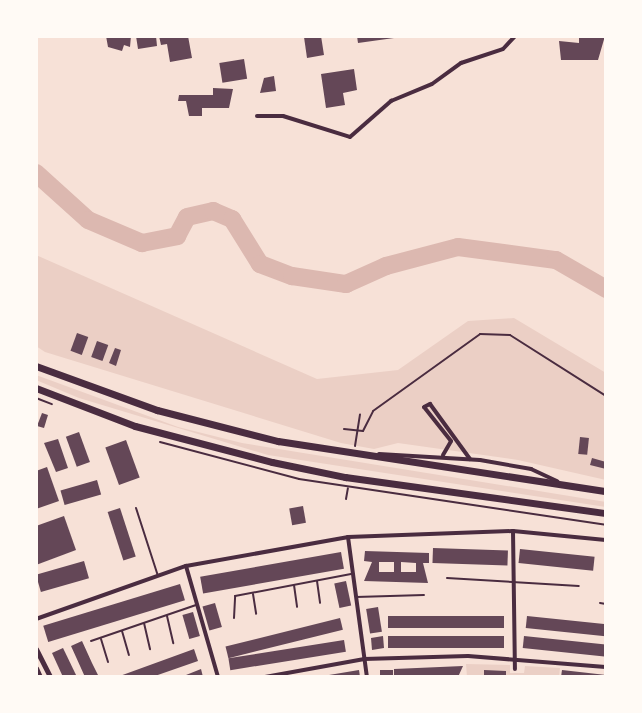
<!DOCTYPE html>
<style>
body{margin:0}
#map{position:relative;width:642px;height:713px;overflow:hidden;background:#f7e1d7;font-family:Inter,sans-serif}
div>[style]{position:absolute}
[style*='--x']{left:calc(var(--x)*1px);top:calc(var(--y)*1px);width:calc(var(--w)*1px);rotate:calc(var(--a)*1deg)}
.green>*{inset:0;background:#ebcfc5}
.river>*{height:18px;margin:-9px;padding:0 9px;transform-origin:9px;border-radius:9px;background:#dcb8b0}
.building>*{inset:0;background:#644757;transform-origin:0 0}
.path>*{height:2px;margin:-1px;padding:0 1px;transform-origin:1px;border-radius:1px;background:#4a2c40}
.service>*{height:2px;margin:-1px;padding:0 1px;transform-origin:1px;border-radius:1px;background:#4a2c40}
.minor>*{height:4px;margin:-2px;padding:0 2px;transform-origin:2px;border-radius:2px;background:#4a2c40}
.tertiary>*{height:5px;margin:-2.5px;padding:0 2.5px;transform-origin:2.5px;border-radius:2.5px;background:#4a2c40}
.trunk>*{height:7px;margin:-3.5px;padding:0 3.5px;transform-origin:3.5px;border-radius:3.5px;background:#4a2c40}
span{translate:-50% -50%;white-space:nowrap;text-align:center;line-height:1.15;-webkit-text-stroke:6px #fffaf5;paint-order:stroke}
.frame{position:absolute;inset:0;border:38px solid #fffaf5;pointer-events:none}
</style>
<div id="map">
<div class="green">
<i style="clip-path:polygon(36px 255px,317px 379px,398px 370px,468px 321px,514px 318px,606px 373px,606px 480px,518px 460px,398px 443px,374px 449px,341px 443px,45px 352px,36px 346px)"></i>
<i style="clip-path:polygon(36px 375px,178px 427px,242px 443px,606px 502px,606px 507px,268px 455px,79px 398px,36px 380px)"></i>
<i style="clip-path:polygon(466px 664px,510px 665px,510px 673px,524px 673px,525px 666px,560px 668px,559px 677px,467px 677px)"></i>
</div>
<div class="river">
<i style="--x:36;--y:173;--w:70;--a:42.1"></i>
<i style="--x:88;--y:220;--w:59;--a:23.1"></i>
<i style="--x:142;--y:243;--w:36;--a:-11"></i>
<i style="--x:177;--y:236;--w:21;--a:-62"></i>
<i style="--x:187;--y:217;--w:27;--a:-13"></i>
<i style="--x:213;--y:211;--w:21;--a:23"></i>
<i style="--x:232;--y:219;--w:53;--a:58.1"></i>
<i style="--x:260;--y:264;--w:34;--a:21"></i>
<i style="--x:292;--y:276;--w:55;--a:8.4"></i>
<i style="--x:346;--y:284;--w:44;--a:-24.2"></i>
<i style="--x:386;--y:266;--w:74;--a:-14.8"></i>
<i style="--x:458;--y:247;--w:99;--a:7.6"></i>
<i style="--x:556;--y:260;--w:58;--a:30.1"></i>
</div>
<div class="building">
<i style="clip-path:polygon(106px 36px,131px 36px,130px 47px,124px 45px,122px 51px,108px 47px)"></i>
<i style="clip-path:polygon(136px 36px,156px 36px,157px 46px,138px 49px)"></i>
<i style="clip-path:polygon(159px 36px,188px 36px,192px 58px,170px 62px,167px 44px,161px 45px)"></i>
<i style="clip-path:polygon(309px 36px,321px 36px,324px 55px,307px 58px,304px 37px)"></i>
<i style="clip-path:polygon(357px 36px,393px 36px,394px 38px,358px 43px)"></i>
<i style="clip-path:polygon(579px 36px,605px 36px,598px 60px,561px 60px,559px 41px,579px 43px)"></i>
<i style="left:244px;top:59px;width:20px;height:25px;rotate:81deg"></i>
<i style="clip-path:polygon(354px 69px,357px 90px,343px 93px,345px 105px,326px 108px,321px 74px)"></i>
<i style="clip-path:polygon(274px 76px,276px 91px,260px 93px,264px 78px)"></i>
<i style="clip-path:polygon(213px 88px,233px 89px,229px 108px,202px 108px,202px 116px,189px 116px,186px 101px,178px 101px,179px 95px,213px 95px)"></i>
<i style="left:77px;top:333px;width:12px;height:19px;rotate:20deg"></i>
<i style="left:97px;top:341px;width:12px;height:17px;rotate:20deg"></i>
<i style="clip-path:polygon(115px 348px,121px 350px,116px 366px,109px 363px)"></i>
<i style="clip-path:polygon(42px 413px,48px 415px,44px 428px,37px 426px)"></i>
<i style="left:79px;top:432px;width:32px;height:14px;rotate:70deg"></i>
<i style="left:580px;top:437px;width:9px;height:17px;rotate:6deg"></i>
<i style="clip-path:polygon(58px 439px,68px 468px,56px 472px,44px 443px)"></i>
<i style="left:126px;top:440px;width:40px;height:22px;rotate:70deg"></i>
<i style="clip-path:polygon(592px 458px,606px 462px,606px 469px,590px 465px)"></i>
<i style="clip-path:polygon(47px 467px,59px 501px,36px 509px,36px 471px)"></i>
<i style="left:97px;top:480px;width:15px;height:38px;rotate:74deg"></i>
<i style="left:303px;top:506px;width:17px;height:14px;rotate:80deg"></i>
<i style="left:120px;top:508px;width:51px;height:13px;rotate:72deg"></i>
<i style="clip-path:polygon(64px 516px,76px 550px,36px 565px,36px 526px)"></i>
<i style="left:433px;top:548px;width:75px;height:15px;rotate:2deg"></i>
<i style="left:520px;top:549px;width:75px;height:14px;rotate:6deg"></i>
<i style="clip-path:polygon(evenodd,365px 551px,429px 553px,429px 563px,423px 563px,428px 583px,364px 581px,372px 562px,364px 561px,365px 551px,379px 562px,394px 562px,394px 572px,379px 572px,379px 562px,365px 551px,401px 562px,416px 563px,416px 572px,401px 572px,401px 562px)"></i>
<i style="left:341px;top:552px;width:17px;height:143px;rotate:80deg"></i>
<i style="left:84px;top:561px;width:18px;height:50px;rotate:74deg"></i>
<i style="left:346px;top:581px;width:25px;height:12px;rotate:78deg"></i>
<i style="left:180px;top:584px;width:17px;height:143px;rotate:73deg"></i>
<i style="left:215px;top:603px;width:25px;height:13px;rotate:74deg"></i>
<i style="left:378px;top:607px;width:25px;height:12px;rotate:81deg"></i>
<i style="left:193px;top:612px;width:25px;height:11px;rotate:74deg"></i>
<i style="left:388px;top:616px;width:116px;height:12px"></i>
<i style="left:527px;top:616px;width:80px;height:12px;rotate:6deg"></i>
<i style="left:340px;top:618px;width:12px;height:118px;rotate:76deg"></i>
<i style="clip-path:polygon(383px 636px,384px 648px,372px 650px,371px 638px)"></i>
<i style="left:388px;top:636px;width:116px;height:12px"></i>
<i style="left:524px;top:636px;width:82px;height:12px;rotate:6deg"></i>
<i style="left:344px;top:640px;width:12px;height:117px;rotate:81deg"></i>
<i style="clip-path:polygon(82px 641px,92px 663px,99px 677px,85px 677px,76px 657px,71px 646px)"></i>
<i style="clip-path:polygon(63px 648px,77px 677px,63px 677px,52px 653px)"></i>
<i style="clip-path:polygon(194px 649px,198px 661px,152px 677px,117px 677px)"></i>
<i style="clip-path:polygon(463px 666px,458px 677px,394px 677px,394px 669px)"></i>
<i style="clip-path:polygon(201px 669px,203px 677px,181px 677px)"></i>
<i style="clip-path:polygon(359px 670px,360px 677px,329px 677px,329px 675px)"></i>
<i style="left:380px;top:670px;width:13px;height:7px"></i>
<i style="clip-path:polygon(484px 670px,506px 671px,506px 677px,484px 677px)"></i>
<i style="clip-path:polygon(562px 670px,606px 675px,606px 677px,561px 677px)"></i>
</div>
<div class="path">
<i style="--x:36;--y:398;--w:17;--a:21"></i>
<i style="--x:344;--y:429;--w:19;--a:6"></i>
<i style="--x:363;--y:431;--w:22;--a:-63"></i>
<i style="--x:373;--y:411;--w:132;--a:-35.7"></i>
<i style="--x:480;--y:334;--w:30;--a:2"></i>
<i style="--x:510;--y:335;--w:114;--a:32.4"></i>
<i style="--x:160;--y:442;--w:144;--a:14.9"></i>
<i style="--x:299;--y:479;--w:310;--a:8.5"></i>
<i style="--x:355;--y:446;--w:32;--a:-81"></i>
<i style="--x:346;--y:499;--w:11;--a:-80"></i>
</div>
<div class="service">
<i style="--x:136;--y:508;--w:71;--a:72.1"></i>
<i style="--x:447;--y:578;--w:132;--a:3.5"></i>
<i style="--x:317;--y:581;--w:22;--a:82"></i>
<i style="--x:294;--y:585;--w:22;--a:82"></i>
<i style="--x:253;--y:594;--w:20;--a:81"></i>
<i style="--x:356;--y:597;--w:68;--a:-1.7"></i>
<i style="--x:600;--y:603;--w:6;--a:9"></i>
<i style="--x:167;--y:616;--w:28;--a:77"></i>
<i style="--x:234;--y:618;--w:22;--a:-87"></i>
<i style="--x:235;--y:596;--w:118;--a:-10.7"></i>
<i style="--x:144;--y:623;--w:27;--a:77"></i>
<i style="--x:122;--y:631;--w:25;--a:74"></i>
<i style="--x:101;--y:639;--w:24;--a:73"></i>
<i style="--x:91;--y:641;--w:111;--a:-18.9"></i>
</div>
<div class="minor">
<i style="--x:257;--y:116;--w:26;--a:0"></i>
<i style="--x:283;--y:116;--w:70;--a:17.4"></i>
<i style="--x:350;--y:137;--w:55;--a:-41.3"></i>
<i style="--x:391;--y:101;--w:44;--a:-22.5"></i>
<i style="--x:432;--y:84;--w:36;--a:-36"></i>
<i style="--x:461;--y:63;--w:44;--a:-18.4"></i>
<i style="--x:503;--y:49;--w:18;--a:-47"></i>
<i style="--x:379;--y:454;--w:101;--a:3.4"></i>
<i style="--x:480;--y:460;--w:52;--a:10"></i>
<i style="--x:531;--y:469;--w:29;--a:25"></i>
<i style="--x:443;--y:455;--w:16;--a:-60"></i>
<i style="--x:451;--y:441;--w:43;--a:-128.5"></i>
<i style="--x:424;--y:407;--w:7;--a:-27"></i>
<i style="--x:430;--y:404;--w:68;--a:54"></i>
<i style="--x:513;--y:531;--w:138;--a:89.2"></i>
<i style="--x:348;--y:537;--w:141;--a:82.3"></i>
<i style="--x:186;--y:566;--w:116;--a:73.9"></i>
<i style="--x:36;--y:619;--w:159;--a:-19.5"></i>
<i style="--x:186;--y:566;--w:165;--a:-10.1"></i>
<i style="--x:348;--y:537;--w:165;--a:-2.1"></i>
<i style="--x:513;--y:531;--w:93;--a:5.5"></i>
<i style="--x:265;--y:677;--w:101;--a:-10.3"></i>
<i style="--x:364;--y:659;--w:104;--a:-1.7"></i>
<i style="--x:468;--y:656;--w:138;--a:4.6"></i>
</div>
<div class="tertiary">
<i style="--x:36;--y:649;--w:31;--a:63"></i>
<i style="--x:36;--y:668;--w:10;--a:66"></i>
</div>
<div class="trunk">
<i style="--x:36;--y:366;--w:129;--a:20"></i>
<i style="--x:157;--y:410;--w:125;--a:14.4"></i>
<i style="--x:278;--y:441;--w:332;--a:8.7"></i>
<i style="--x:36;--y:388;--w:106;--a:21"></i>
<i style="--x:135;--y:426;--w:142;--a:14.7"></i>
<i style="--x:272;--y:462;--w:75;--a:11.6"></i>
<i style="--x:345;--y:477;--w:263;--a:7.9"></i>
</div>
<div class="frame"></div>
</div>
